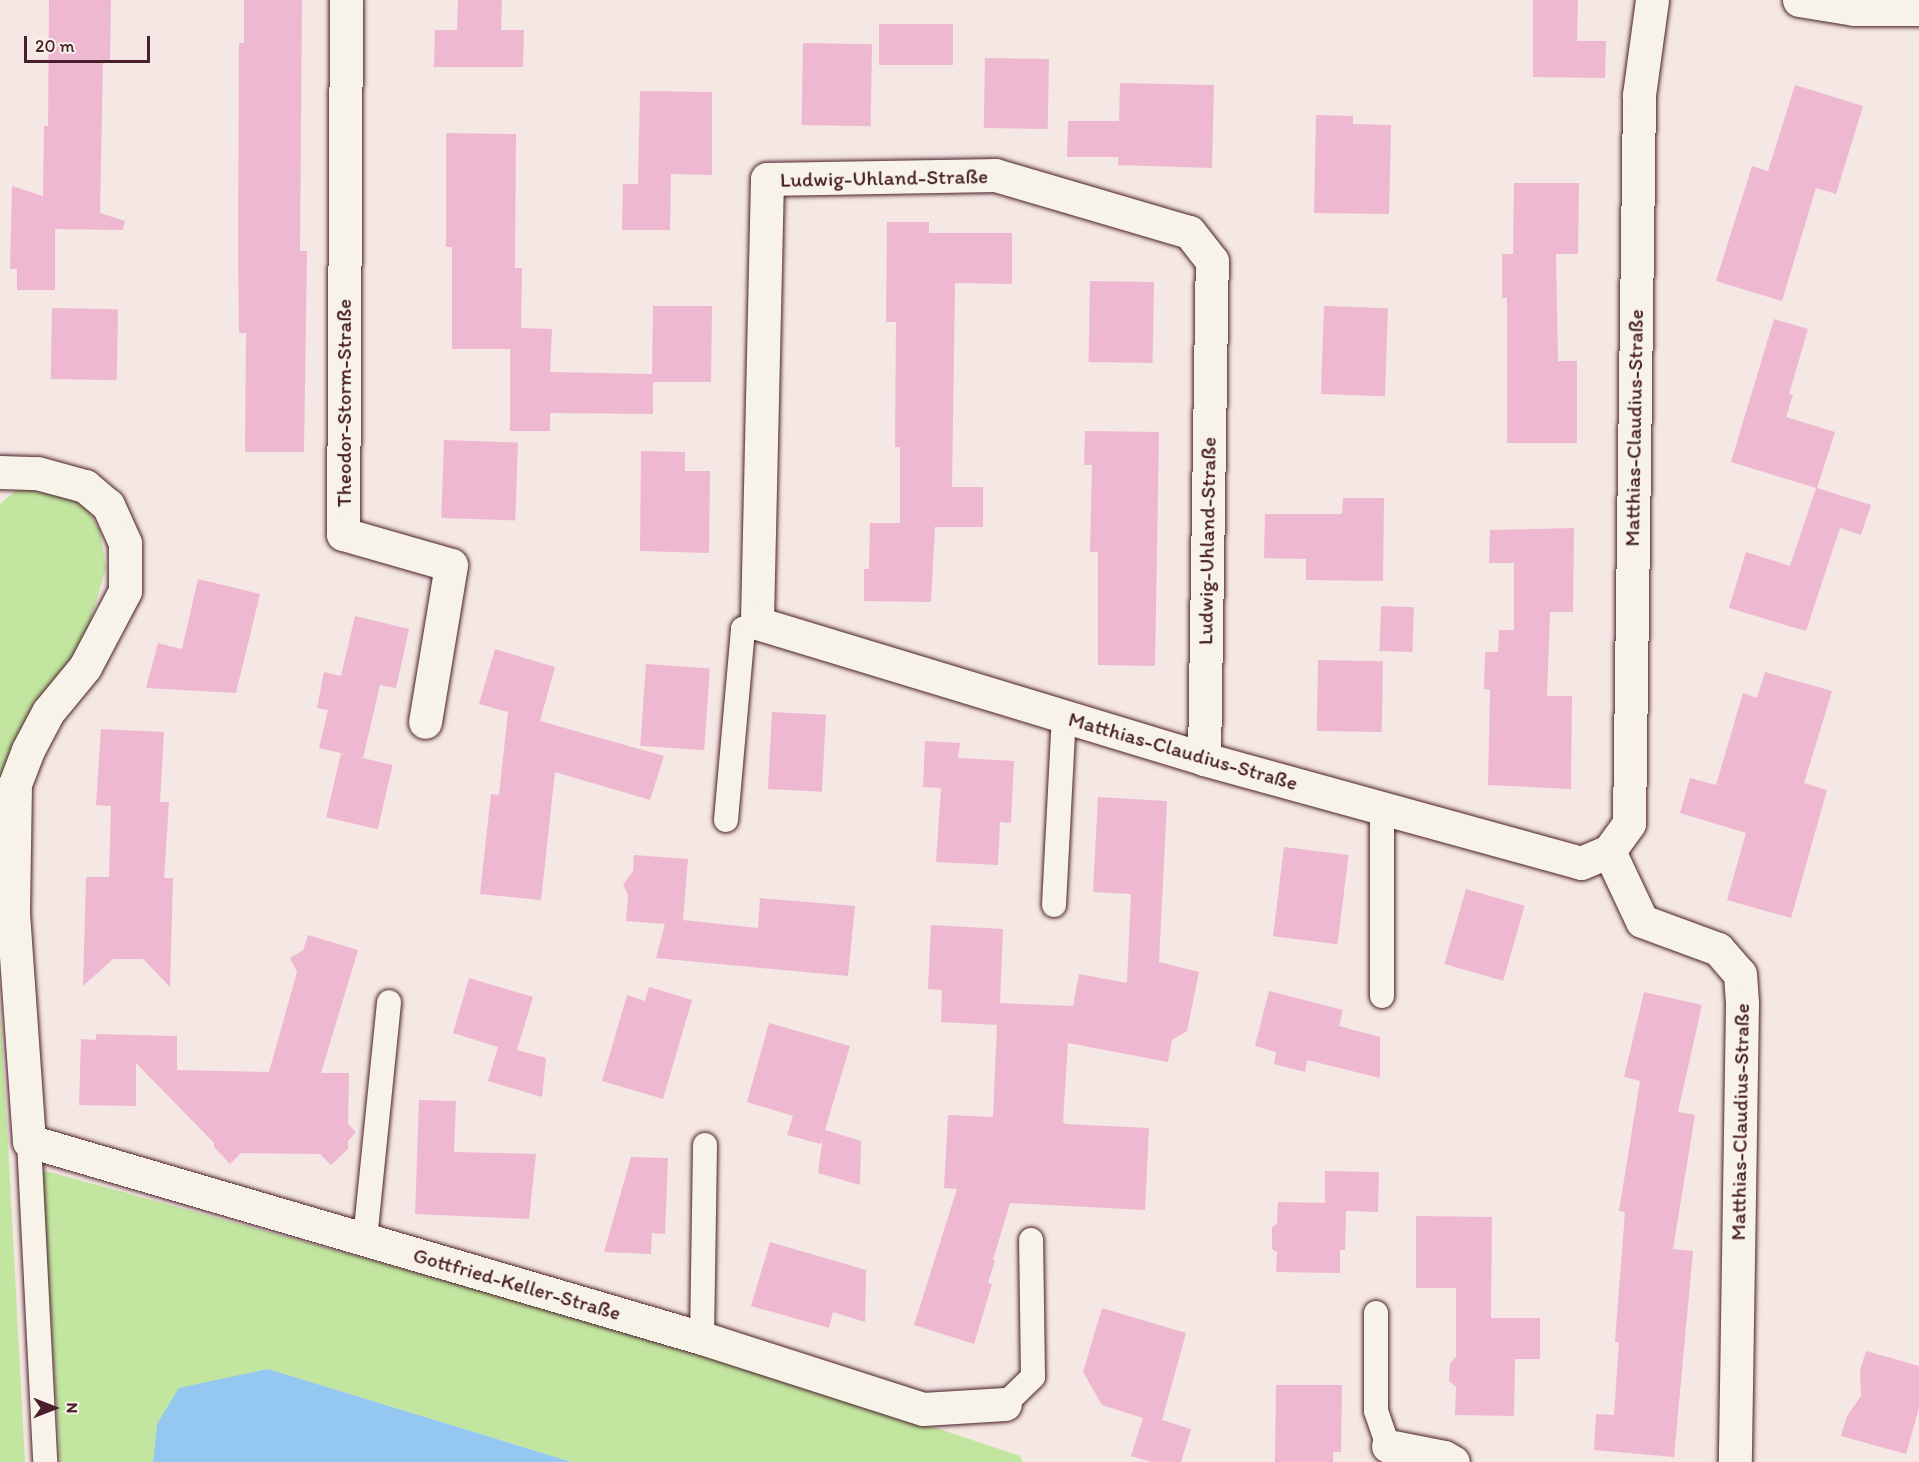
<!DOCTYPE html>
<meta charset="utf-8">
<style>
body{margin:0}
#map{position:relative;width:1919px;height:1462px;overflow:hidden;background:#f5e7e3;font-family:Itim,sans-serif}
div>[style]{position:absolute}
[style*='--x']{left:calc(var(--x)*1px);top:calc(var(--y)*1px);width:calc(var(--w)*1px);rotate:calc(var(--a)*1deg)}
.green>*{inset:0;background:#c2e69f}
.water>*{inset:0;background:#94c8f1}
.building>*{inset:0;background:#eeb8d1;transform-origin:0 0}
.roads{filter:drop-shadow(0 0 2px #4a1f2b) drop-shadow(0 0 2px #4a1f2b)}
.lane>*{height:24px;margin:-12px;padding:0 12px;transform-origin:12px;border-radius:12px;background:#f7f3e8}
.street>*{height:33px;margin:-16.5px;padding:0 16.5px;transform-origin:16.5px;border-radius:16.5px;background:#f7f3e8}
span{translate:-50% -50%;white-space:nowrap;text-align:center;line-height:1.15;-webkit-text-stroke:5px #f7f3e8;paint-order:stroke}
.street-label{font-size:21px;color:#4a1f2b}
.north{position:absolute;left:24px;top:1378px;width:60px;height:60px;-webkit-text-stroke:4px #f7f3e8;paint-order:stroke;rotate:90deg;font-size:16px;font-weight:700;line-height:24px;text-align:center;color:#4a1f2b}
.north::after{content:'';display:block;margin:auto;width:21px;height:27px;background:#4a1f2b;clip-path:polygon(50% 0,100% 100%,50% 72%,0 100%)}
.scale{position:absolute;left:24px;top:36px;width:126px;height:27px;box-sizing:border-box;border:3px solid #4a1f2b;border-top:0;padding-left:8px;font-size:18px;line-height:21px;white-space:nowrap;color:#4a1f2b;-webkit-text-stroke:4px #f7f3e8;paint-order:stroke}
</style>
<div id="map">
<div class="green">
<i style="clip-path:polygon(18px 489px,51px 492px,85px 504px,100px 531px,106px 568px,84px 643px,0 793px,0 504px)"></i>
<i style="clip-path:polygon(0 1005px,9px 1162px,25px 1462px,0 1462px)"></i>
<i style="clip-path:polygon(42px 1170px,715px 1354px,1020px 1456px,1023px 1462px,572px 1462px,268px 1369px,157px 1424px,153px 1462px,60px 1462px)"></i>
</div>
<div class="water">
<i style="clip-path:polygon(268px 1369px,572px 1462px,153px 1462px,157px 1424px,179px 1388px)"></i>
</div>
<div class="building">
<i style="clip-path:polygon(49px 0,111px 0,110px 61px,103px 61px,100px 213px,125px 221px,123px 230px,55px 229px,55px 290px,17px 290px,17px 269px,10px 269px,12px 186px,43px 196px,44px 126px,48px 126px)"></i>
<i style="clip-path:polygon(244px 0,302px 0,300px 251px,307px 251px,304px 452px,245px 452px,246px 333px,239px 333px,238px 252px,239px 43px,244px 43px)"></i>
<i style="clip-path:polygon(458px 0,502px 0,501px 30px,524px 30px,523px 67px,434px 67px,435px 30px,457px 30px)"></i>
<i style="clip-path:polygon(1533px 0,1578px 0,1577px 41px,1606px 41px,1605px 78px,1533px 77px)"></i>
<i style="left:879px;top:24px;width:74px;height:41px"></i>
<i style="left:803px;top:43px;width:69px;height:82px;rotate:1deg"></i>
<i style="left:985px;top:58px;width:64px;height:70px;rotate:1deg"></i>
<i style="clip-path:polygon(1120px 83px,1214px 85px,1212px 168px,1118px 165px,1118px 157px,1067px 157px,1068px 121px,1119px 121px)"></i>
<i style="clip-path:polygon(1795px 85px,1863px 106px,1836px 194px,1816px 188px,1782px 301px,1716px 281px,1752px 166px,1768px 171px)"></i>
<i style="clip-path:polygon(640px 91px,712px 92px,712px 175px,671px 174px,670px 230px,622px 230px,623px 184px,638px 184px)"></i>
<i style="clip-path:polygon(1316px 115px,1353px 116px,1353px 124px,1391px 125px,1389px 214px,1314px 213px)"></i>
<i style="clip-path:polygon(446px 133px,516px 134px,515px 268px,522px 268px,521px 328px,552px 329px,550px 372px,652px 374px,653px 306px,712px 306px,711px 382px,653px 382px,653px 414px,550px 413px,550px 431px,510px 431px,510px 349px,452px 349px,452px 247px,446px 247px)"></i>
<i style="clip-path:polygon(1514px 183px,1579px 183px,1578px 254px,1556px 254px,1558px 361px,1577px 361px,1577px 443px,1507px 443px,1507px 298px,1502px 298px,1502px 254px,1513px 254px)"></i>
<i style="clip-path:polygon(887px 222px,929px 222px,929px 233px,1012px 233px,1012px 284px,955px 283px,952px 487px,983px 487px,983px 527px,935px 527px,931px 602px,864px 601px,864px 569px,869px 569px,870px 523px,900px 523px,900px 447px,895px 447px,896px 322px,886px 322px)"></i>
<i style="left:1090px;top:281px;width:64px;height:81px;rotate:1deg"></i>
<i style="left:1324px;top:306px;width:64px;height:88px;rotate:2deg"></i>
<i style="left:52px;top:308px;width:66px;height:71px;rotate:1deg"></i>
<i style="clip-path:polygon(1774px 319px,1808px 329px,1789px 394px,1793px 395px,1786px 417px,1835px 432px,1817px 488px,1871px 505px,1861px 535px,1840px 528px,1806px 631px,1729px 608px,1746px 552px,1790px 566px,1816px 488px,1731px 462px)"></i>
<i style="clip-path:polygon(1085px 431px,1159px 432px,1155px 666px,1098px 665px,1098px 552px,1090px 552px,1092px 465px,1084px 465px)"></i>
<i style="left:444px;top:440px;width:74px;height:78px;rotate:2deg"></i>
<i style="clip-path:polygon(641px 451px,685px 452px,685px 471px,710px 471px,709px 553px,640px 551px)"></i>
<i style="clip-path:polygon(1343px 498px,1384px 498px,1383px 581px,1306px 580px,1306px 559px,1264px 558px,1265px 514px,1342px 514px)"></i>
<i style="clip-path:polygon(1574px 528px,1573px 612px,1550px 612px,1547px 696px,1572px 696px,1571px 789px,1488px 785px,1490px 690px,1484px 689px,1485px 652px,1498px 652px,1499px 630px,1514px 630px,1514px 563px,1489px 563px,1490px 530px)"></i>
<i style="clip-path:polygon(198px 579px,260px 594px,236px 693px,146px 688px,158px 643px,182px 649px)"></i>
<i style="left:1381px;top:606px;width:33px;height:45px;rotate:2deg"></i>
<i style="clip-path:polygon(355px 616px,409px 629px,396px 688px,380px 685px,363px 758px,319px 748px,328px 710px,317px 708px,324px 672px,341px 676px)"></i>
<i style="clip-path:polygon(495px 649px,555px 667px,540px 721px,664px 756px,650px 800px,555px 772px,541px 900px,480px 894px,491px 794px,499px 795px,508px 712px,479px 704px)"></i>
<i style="left:1318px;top:660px;width:65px;height:71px;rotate:1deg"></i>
<i style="left:646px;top:664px;width:64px;height:82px;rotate:4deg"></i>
<i style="clip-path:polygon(1765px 672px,1832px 691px,1804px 783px,1827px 790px,1791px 918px,1727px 900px,1746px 833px,1680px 813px,1690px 778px,1716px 785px,1743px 693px,1757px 698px)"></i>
<i style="left:772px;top:712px;width:54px;height:77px;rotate:3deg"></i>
<i style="clip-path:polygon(101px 729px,164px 732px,160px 802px,169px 802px,164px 878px,173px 878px,170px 987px,143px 959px,113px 959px,83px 986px,86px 877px,109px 877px,111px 806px,96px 805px)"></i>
<i style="clip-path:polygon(925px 741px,960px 743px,958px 758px,1014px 761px,1011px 823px,1000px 822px,998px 865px,936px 862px,941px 788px,923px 787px)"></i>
<i style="left:341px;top:753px;width:53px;height:66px;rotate:13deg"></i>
<i style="clip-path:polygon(1098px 797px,1167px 801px,1159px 962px,1199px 972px,1187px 1031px,1172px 1040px,1168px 1062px,1068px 1043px,1063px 1121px,1065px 1124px,1149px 1128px,1145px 1210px,1010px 1203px,993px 1260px,995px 1261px,988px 1283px,992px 1284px,974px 1344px,914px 1325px,957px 1189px,944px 1188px,948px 1115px,993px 1117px,997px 1025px,941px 1022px,942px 990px,928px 989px,931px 925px,1003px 929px,1000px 1003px,1073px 1006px,1079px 974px,1127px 983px,1131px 894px,1093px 892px)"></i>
<i style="left:1284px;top:847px;width:65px;height:90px;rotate:7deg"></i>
<i style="clip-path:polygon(634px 855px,688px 859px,683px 920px,758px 928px,760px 898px,855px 906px,848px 976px,656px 958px,665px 924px,626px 921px,628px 895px,623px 885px,633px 871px)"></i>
<i style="left:1466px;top:889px;width:61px;height:78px;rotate:16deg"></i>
<i style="clip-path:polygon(308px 935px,358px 950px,321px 1073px,349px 1073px,348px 1124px,356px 1132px,348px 1141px,348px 1149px,331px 1165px,320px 1154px,241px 1153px,230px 1164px,214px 1147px,214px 1143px,136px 1063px,136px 1106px,79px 1105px,81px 1039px,96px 1040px,96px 1034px,177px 1036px,177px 1070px,269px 1072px,297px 972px,290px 958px,303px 950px)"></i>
<i style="clip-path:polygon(469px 978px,533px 997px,517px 1050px,546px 1058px,542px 1097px,488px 1081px,498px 1047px,453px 1033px)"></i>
<i style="clip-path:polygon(649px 987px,692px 1000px,663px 1099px,602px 1081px,627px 995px,645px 1001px)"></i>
<i style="clip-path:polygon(1269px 991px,1343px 1010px,1339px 1026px,1380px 1037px,1380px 1078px,1307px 1060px,1305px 1072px,1274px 1064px,1276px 1052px,1255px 1046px)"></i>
<i style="clip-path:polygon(1644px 992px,1702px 1005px,1678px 1112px,1695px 1115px,1673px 1249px,1693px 1251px,1674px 1457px,1594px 1450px,1596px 1414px,1614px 1415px,1619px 1342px,1615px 1342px,1625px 1212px,1619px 1211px,1640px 1081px,1624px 1077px)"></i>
<i style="clip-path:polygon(769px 1023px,850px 1046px,825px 1130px,861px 1141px,860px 1185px,818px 1173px,823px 1137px,821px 1144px,787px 1135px,793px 1116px,747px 1102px)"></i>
<i style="clip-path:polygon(419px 1100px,456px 1101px,454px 1152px,536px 1154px,529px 1219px,415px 1214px)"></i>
<i style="clip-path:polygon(631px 1157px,668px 1158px,665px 1234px,652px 1233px,651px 1254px,604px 1252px)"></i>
<i style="clip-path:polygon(1325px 1171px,1379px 1172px,1378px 1212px,1346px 1211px,1345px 1250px,1340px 1250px,1340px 1273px,1276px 1272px,1277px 1252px,1272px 1249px,1272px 1227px,1277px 1224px,1278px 1202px,1325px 1203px)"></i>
<i style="clip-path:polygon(1416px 1216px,1492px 1217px,1491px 1318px,1540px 1318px,1540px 1359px,1515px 1359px,1514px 1416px,1455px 1415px,1456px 1387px,1449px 1381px,1450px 1363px,1456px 1357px,1456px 1288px,1416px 1288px)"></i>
<i style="clip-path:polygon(770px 1242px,866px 1270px,865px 1322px,833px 1312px,829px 1328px,751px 1306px)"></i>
<i style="clip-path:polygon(1102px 1308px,1186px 1333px,1162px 1420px,1191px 1429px,1181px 1462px,1152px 1462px,1131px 1456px,1143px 1418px,1102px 1405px,1083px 1372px)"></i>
<i style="clip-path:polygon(1866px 1351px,1919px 1366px,1919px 1408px,1906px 1454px,1841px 1436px,1847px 1416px,1861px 1396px,1860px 1370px)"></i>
<i style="clip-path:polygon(1276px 1385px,1342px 1385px,1341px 1452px,1333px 1452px,1333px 1462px,1275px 1462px)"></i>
</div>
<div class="roads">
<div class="lane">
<i style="--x:1382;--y:808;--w:188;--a:90"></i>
<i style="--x:726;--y:820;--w:192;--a:-84.9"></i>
<i style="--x:743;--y:629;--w:15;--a:-23"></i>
<i style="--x:1054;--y:905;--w:189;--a:-87"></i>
<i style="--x:29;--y:1141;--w:321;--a:87.1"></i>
<i style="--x:365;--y:1239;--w:238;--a:-84.2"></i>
<i style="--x:1376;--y:1313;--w:98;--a:90"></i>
<i style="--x:1376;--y:1411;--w:37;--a:71"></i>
<i style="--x:702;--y:1338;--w:193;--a:-89.1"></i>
<i style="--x:1005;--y:1404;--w:39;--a:-44"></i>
<i style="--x:1033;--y:1377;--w:137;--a:-90.8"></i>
</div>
<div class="street">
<i style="--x:346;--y:0;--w:534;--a:90.32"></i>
<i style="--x:343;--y:534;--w:112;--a:16"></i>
<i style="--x:451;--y:565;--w:159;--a:99.4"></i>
<i style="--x:1799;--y:0;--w:56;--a:9.3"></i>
<i style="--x:1854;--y:9;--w:65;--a:0"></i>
<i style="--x:0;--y:472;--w:37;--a:2"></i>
<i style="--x:37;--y:473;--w:50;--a:15.2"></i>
<i style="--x:85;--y:486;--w:30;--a:40"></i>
<i style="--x:108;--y:505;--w:42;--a:65.9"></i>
<i style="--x:125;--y:543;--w:48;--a:90"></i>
<i style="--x:125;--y:591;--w:86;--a:117.8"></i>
<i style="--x:85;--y:667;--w:58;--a:129.4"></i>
<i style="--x:48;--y:712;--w:43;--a:117.8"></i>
<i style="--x:28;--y:750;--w:36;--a:111"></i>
<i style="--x:15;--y:784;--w:129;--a:90.9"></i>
<i style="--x:13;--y:913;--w:229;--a:86"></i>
<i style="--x:29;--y:1141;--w:701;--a:16.32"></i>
<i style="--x:702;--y:1338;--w:232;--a:17.8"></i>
<i style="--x:923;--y:1409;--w:82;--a:-3.5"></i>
<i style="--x:1204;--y:759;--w:498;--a:-89.1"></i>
<i style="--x:1212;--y:261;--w:37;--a:-128"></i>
<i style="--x:1189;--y:232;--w:202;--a:-163.6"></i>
<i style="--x:995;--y:175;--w:228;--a:179"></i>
<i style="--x:767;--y:179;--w:444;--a:91.3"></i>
<i style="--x:757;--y:623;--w:467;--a:16.9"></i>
<i style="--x:1204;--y:759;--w:391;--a:15.4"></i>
<i style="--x:1581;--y:863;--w:30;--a:-23"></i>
<i style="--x:1609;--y:851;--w:34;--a:-54"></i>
<i style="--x:1629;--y:823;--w:728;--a:-89.21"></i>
<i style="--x:1639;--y:95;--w:96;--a:-82.2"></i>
<i style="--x:1609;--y:851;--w:77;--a:64.8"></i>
<i style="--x:1642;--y:921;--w:81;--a:20.2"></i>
<i style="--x:1718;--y:949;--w:33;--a:49"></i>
<i style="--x:1740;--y:974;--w:30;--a:86"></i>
<i style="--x:1742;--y:1004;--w:458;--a:90.9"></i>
<i style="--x:1388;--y:1446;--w:57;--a:11.1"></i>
<i style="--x:1444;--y:1457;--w:10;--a:29"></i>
</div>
</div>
<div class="street-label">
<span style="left:884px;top:178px;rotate:-1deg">Ludwig-Uhland-Straße</span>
<span style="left:344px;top:403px;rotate:-90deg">Theodor-Storm-Straße</span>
<span style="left:1634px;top:428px;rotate:-89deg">Matthias-Claudius-Straße</span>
<span style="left:1207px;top:541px;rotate:-89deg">Ludwig-Uhland-Straße</span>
<span style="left:1183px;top:751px;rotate:16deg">Matthias-Claudius-Straße</span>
<span style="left:1740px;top:1122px;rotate:-89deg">Matthias-Claudius-Straße</span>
<span style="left:517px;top:1284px;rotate:16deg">Gottfried-Keller-Straße</span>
</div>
<div class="north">N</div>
<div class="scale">20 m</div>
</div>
